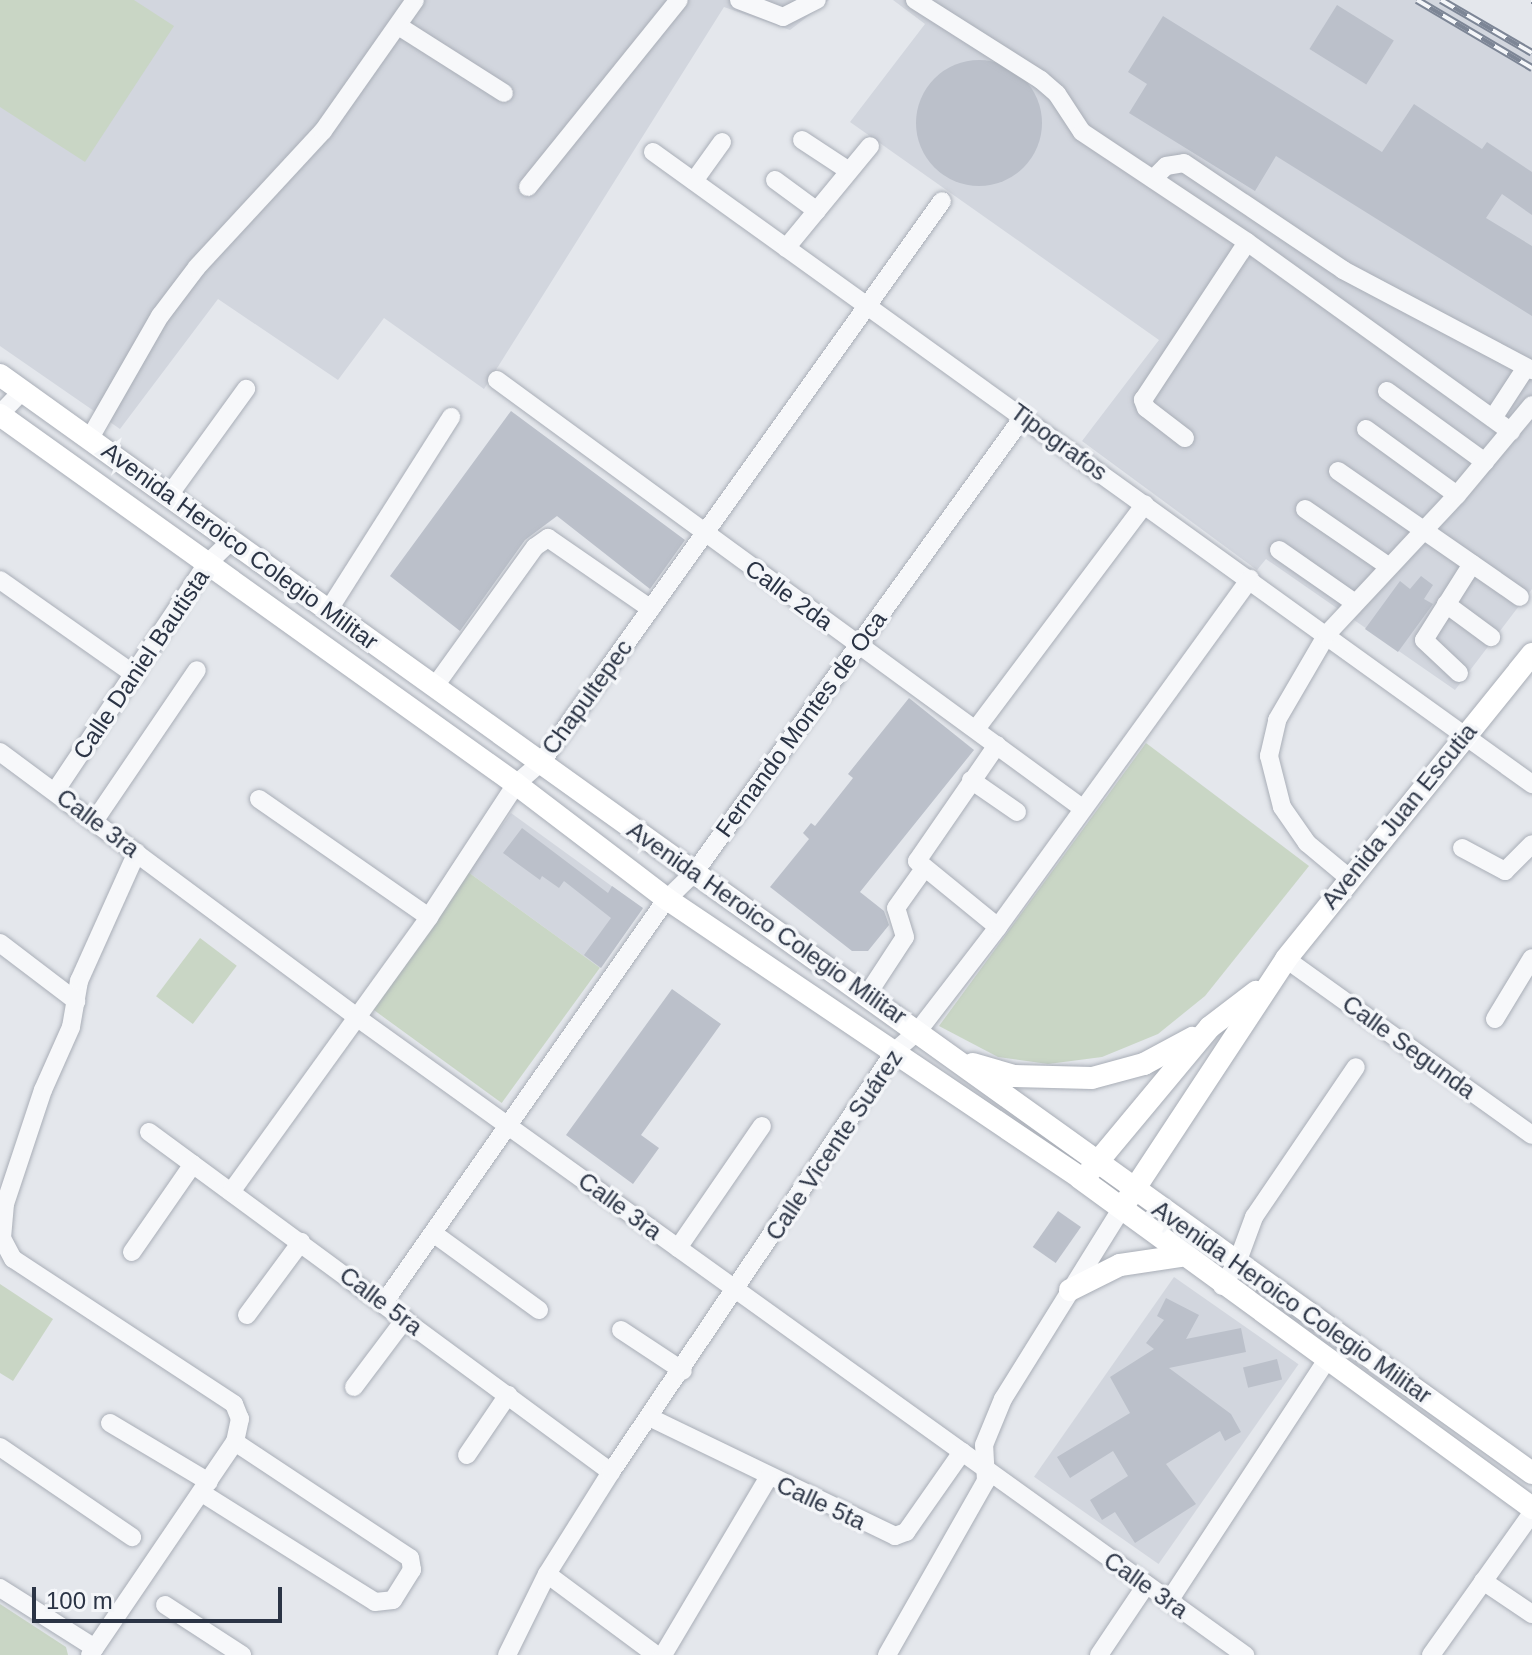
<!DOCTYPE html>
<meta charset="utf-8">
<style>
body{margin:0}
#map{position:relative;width:1532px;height:1655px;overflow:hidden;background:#e4e7ec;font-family:Helvetica,sans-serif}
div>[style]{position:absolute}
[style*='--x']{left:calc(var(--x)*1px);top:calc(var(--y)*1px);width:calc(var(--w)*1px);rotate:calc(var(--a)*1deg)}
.built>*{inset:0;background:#d2d6de;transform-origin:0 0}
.green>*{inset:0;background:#c9d6c5;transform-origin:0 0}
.building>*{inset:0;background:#bbc0ca;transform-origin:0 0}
.round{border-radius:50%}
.roads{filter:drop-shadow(0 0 2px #a9aeb7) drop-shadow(0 0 2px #a9aeb7)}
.minor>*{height:18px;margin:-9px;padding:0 9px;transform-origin:9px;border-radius:9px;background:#f7f8fa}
.major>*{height:22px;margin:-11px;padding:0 11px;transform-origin:11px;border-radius:11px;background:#fff}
.rail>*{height:8px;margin-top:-4px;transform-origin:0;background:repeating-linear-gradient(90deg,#f4f6f9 0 15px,#7d8696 0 30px);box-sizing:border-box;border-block:2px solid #7d8696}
span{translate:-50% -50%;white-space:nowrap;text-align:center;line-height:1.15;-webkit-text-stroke:7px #f4f6f9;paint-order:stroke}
.street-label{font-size:24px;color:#2b3445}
.scale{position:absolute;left:32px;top:1587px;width:250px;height:36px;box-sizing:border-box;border:4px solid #2b3445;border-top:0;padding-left:10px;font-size:24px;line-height:28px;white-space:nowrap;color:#2b3445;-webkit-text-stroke:6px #f4f6f9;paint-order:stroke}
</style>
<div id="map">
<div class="built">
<i style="clip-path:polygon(0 0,829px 0,790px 30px,724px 7px,484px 389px,384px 318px,338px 380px,218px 299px,120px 429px,0 346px)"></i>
<i style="clip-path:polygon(893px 0,1446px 0,1532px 50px,1532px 589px,1455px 690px,1266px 559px,1257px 570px,1082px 441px,1159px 340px,850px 122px,925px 24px)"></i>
<i style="left:511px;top:813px;width:163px;height:73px;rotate:36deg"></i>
<i style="left:1174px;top:1277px;width:152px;height:244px;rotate:35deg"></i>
</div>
<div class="green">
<i style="clip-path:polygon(0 0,134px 0,174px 26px,85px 162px,0 107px)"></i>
<i style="clip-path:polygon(1146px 743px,1309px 866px,1205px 996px,1158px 1034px,1102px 1057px,1048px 1064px,998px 1057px,939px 1026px)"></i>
<i style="left:468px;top:872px;width:163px;height:167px;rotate:36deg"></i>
<i style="left:200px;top:938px;width:46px;height:73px;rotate:37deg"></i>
<i style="clip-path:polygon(0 1284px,53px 1319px,13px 1381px,0 1373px)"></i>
<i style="clip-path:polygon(0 1604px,66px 1647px,68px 1655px,0 1655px)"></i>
</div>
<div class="building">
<i style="left:1337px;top:5px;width:67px;height:52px;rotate:32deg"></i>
<i style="clip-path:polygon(1163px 16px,1382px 152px,1414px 104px,1482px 149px,1487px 142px,1532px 172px,1532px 215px,1502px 194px,1486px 218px,1532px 246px,1532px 316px,1276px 156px,1255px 191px,1129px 113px,1147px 84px,1128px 72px)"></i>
<i class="round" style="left:916px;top:60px;width:126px;height:126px"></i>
<i style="clip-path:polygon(511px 411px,685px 540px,650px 589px,557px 516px,525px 540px,460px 631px,390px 576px)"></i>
<i style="clip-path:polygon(1421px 576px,1433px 585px,1424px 599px,1433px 604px,1398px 652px,1365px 629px,1400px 581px,1410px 589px)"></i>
<i style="clip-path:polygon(909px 698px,974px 750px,860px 892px,884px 911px,889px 925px,868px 951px,852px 951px,770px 887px,809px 839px,803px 833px,811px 823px,815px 826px,853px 778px,848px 774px)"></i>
<i style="clip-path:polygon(522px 828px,608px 893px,612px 886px,643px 908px,601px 968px,584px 955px,611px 918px,564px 881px,559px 888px,542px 876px,540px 880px,503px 853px)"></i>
<i style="clip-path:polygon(672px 989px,721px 1024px,641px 1135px,659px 1148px,633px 1184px,566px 1135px)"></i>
<i style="left:1058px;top:1211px;width:28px;height:44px;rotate:35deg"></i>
<i style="clip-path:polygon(1166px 1298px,1199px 1315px,1186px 1339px,1241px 1328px,1246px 1352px,1169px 1368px,1231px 1414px,1241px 1432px,1225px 1441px,1220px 1431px,1166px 1464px,1196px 1504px,1135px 1543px,1115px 1512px,1102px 1520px,1090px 1500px,1128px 1476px,1113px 1451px,1070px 1478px,1057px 1457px,1130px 1413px,1110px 1377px,1154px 1349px,1146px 1343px,1164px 1320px,1157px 1316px)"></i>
<i style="left:1277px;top:1359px;width:21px;height:35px;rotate:76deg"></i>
</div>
<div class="roads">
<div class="minor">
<i style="--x:739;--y:0;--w:47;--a:21.1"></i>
<i style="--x:783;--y:17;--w:38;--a:-27"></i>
<i style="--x:915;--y:0;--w:149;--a:32.4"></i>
<i style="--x:1041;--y:80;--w:21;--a:41"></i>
<i style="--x:1057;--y:94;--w:45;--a:56.7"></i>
<i style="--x:1082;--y:132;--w:198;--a:33.7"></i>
<i style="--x:1247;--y:242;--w:325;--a:35.7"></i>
<i style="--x:400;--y:27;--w:123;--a:32.4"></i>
<i style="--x:802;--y:140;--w:56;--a:33.4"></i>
<i style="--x:653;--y:152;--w:1083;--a:35.72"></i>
<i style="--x:1153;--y:179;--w:18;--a:-45"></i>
<i style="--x:1166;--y:166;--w:18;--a:-9"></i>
<i style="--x:1184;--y:163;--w:192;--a:33.9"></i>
<i style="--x:1343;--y:270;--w:214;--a:27.9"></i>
<i style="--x:775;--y:180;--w:52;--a:36.4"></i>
<i style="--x:694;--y:181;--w:48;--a:-54.3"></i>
<i style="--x:528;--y:187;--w:240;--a:-51.1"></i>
<i style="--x:786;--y:248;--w:132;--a:-50.5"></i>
<i style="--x:497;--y:380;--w:725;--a:36.19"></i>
<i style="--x:1387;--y:391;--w:121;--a:35.9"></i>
<i style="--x:0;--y:414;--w:32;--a:-46"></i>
<i style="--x:1493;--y:418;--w:59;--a:-56.9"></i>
<i style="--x:1366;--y:429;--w:112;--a:36"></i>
<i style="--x:90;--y:438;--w:141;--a:-60.2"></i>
<i style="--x:160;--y:316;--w:61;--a:-52.9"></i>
<i style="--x:197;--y:267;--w:185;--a:-47.2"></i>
<i style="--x:323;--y:131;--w:160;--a:-54.9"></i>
<i style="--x:1185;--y:438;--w:49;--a:-142.4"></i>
<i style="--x:1146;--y:408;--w:9;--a:-111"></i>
<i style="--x:1143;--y:400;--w:189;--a:-56.6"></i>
<i style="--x:1338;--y:471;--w:221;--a:34.7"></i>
<i style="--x:170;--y:494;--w:130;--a:-54.1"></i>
<i style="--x:1305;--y:509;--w:101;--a:34.5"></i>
<i style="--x:1279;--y:550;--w:93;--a:34.9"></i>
<i style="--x:0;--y:580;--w:165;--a:35.1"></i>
<i style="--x:1446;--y:604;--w:56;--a:36.3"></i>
<i style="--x:328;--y:611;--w:230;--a:-57.6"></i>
<i style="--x:1459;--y:673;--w:48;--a:-136.7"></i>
<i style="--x:1424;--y:640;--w:90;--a:-57.7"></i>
<i style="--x:435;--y:686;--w:171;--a:-54.3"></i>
<i style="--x:535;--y:547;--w:16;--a:-35"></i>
<i style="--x:548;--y:538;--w:125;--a:34.6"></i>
<i style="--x:976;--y:729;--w:281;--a:-53.1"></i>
<i style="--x:997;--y:745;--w:141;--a:124.6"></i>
<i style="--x:917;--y:861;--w:104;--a:39.2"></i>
<i style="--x:0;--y:752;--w:442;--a:36.6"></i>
<i style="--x:355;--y:1016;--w:1096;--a:35.68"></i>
<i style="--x:971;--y:780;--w:56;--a:34.8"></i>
<i style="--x:56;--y:790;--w:272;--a:-56.3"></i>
<i style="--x:207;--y:564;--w:32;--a:-44"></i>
<i style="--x:259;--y:799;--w:207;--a:34.8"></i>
<i style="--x:95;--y:820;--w:181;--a:-55.8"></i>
<i style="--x:1462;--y:848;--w:49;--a:28.1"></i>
<i style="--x:1505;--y:871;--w:38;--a:-45"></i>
<i style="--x:1349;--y:878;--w:55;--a:-140.2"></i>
<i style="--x:1307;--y:843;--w:44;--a:-124.8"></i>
<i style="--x:1282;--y:807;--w:53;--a:-104.3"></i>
<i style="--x:1269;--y:756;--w:37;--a:-77"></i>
<i style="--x:1277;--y:720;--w:99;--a:-59.8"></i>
<i style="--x:1327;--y:634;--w:190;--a:-46.9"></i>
<i style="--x:1457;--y:495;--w:117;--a:-50.2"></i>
<i style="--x:0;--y:943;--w:96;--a:37.3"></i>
<i style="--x:1286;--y:959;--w:302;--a:35.6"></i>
<i style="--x:867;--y:995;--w:69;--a:-56.8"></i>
<i style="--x:905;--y:937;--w:30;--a:-107"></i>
<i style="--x:896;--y:908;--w:47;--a:-54.6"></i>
<i style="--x:1495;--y:1019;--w:71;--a:-58.8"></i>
<i style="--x:149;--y:1132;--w:574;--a:36.35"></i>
<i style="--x:231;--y:1192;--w:339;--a:-54.2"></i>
<i style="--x:429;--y:917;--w:159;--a:-56.8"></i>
<i style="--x:516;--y:784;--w:35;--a:-41"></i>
<i style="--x:542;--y:761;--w:688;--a:-54.46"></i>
<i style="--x:433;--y:1233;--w:131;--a:36"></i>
<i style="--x:678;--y:1248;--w:148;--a:-55.5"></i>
<i style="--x:132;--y:1252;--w:107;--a:-55.3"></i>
<i style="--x:1222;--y:1286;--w:27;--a:-57"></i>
<i style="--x:1237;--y:1263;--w:49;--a:-69.7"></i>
<i style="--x:1254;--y:1217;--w:181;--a:-55.8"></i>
<i style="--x:383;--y:1304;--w:495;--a:-55"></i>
<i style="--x:667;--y:899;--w:37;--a:-44"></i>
<i style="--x:694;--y:873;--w:562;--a:-54.19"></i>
<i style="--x:247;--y:1315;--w:91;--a:-53.5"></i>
<i style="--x:621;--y:1330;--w:74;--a:33.5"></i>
<i style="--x:354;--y:1387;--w:85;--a:-53.1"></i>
<i style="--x:651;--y:1418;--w:271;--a:25.8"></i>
<i style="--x:895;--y:1536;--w:12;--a:-20"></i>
<i style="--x:906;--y:1532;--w:98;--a:-55"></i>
<i style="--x:110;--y:1423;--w:115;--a:30.8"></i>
<i style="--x:0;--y:1447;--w:160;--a:34.3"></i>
<i style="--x:467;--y:1455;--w:73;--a:-55.7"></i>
<i style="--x:202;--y:1493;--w:204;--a:32.2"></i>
<i style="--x:375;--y:1602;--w:18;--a:-6"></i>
<i style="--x:393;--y:1600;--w:36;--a:-58"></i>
<i style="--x:412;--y:1570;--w:12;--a:-99"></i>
<i style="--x:410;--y:1558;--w:210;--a:-146.5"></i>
<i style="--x:547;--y:1574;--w:136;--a:36.6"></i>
<i style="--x:1483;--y:1581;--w:59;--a:34"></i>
<i style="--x:0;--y:1588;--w:112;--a:32.3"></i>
<i style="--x:1169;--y:1601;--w:290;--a:-56.8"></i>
<i style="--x:165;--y:1605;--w:92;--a:33"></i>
<i style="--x:90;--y:1655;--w:258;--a:-55.8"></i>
<i style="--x:235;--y:1442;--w:24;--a:-78"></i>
<i style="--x:240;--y:1419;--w:16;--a:-112"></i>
<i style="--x:234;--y:1404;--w:264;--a:-146.7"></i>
<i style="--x:13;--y:1259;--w:24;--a:-118"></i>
<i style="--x:2;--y:1238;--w:34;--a:-85"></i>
<i style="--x:5;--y:1204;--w:120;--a:-71.6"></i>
<i style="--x:43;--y:1090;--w:69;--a:-66"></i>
<i style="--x:71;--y:1027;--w:47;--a:-80.1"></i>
<i style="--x:79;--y:981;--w:141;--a:-65.8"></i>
<i style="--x:507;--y:1655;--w:90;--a:-63.7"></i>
<i style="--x:547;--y:1574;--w:120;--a:-57.9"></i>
<i style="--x:611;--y:1472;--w:508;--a:-56"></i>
<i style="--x:895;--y:1051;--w:30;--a:-41"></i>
<i style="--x:918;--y:1031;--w:131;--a:-52.4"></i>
<i style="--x:998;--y:927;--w:430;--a:-54.1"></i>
<i style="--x:663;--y:1655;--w:206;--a:-59.3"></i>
<i style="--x:887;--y:1655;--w:200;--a:-60.4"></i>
<i style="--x:986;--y:1481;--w:36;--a:-93"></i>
<i style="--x:984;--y:1445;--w:50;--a:-67.6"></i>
<i style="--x:1003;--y:1399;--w:221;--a:-58.1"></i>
<i style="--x:1099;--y:1655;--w:84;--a:-56.1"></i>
<i style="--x:1431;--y:1655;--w:174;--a:-54.6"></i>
</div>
<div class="major">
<i style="--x:0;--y:375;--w:1885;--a:35.63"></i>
<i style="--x:0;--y:415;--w:634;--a:35.57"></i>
<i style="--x:516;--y:784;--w:190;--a:37.3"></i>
<i style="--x:667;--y:899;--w:498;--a:34"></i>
<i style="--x:1080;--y:1178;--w:560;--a:36.13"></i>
<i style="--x:973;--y:1064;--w:43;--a:16.3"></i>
<i style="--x:1014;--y:1076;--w:78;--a:1.5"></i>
<i style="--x:1092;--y:1078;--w:54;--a:-15.1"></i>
<i style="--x:1144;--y:1064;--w:55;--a:-28.4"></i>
<i style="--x:1090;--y:1171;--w:187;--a:-50.2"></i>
<i style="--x:1210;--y:1027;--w:58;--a:-37.3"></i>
<i style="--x:1126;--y:1202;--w:291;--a:-56.6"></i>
<i style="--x:1286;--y:959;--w:392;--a:-51.1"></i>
<i style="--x:1070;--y:1290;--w:56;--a:-26.6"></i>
<i style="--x:1120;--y:1265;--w:62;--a:-8.4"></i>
</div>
</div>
<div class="rail">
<i style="--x:1417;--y:0;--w:134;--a:30.6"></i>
<i style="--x:1441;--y:0;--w:105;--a:30.2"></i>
<i style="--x:1531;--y:0;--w:1;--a:0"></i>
</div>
<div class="street-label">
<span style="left:1059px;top:442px;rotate:36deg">Tipografos</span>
<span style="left:240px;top:546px;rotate:36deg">Avenida Heroico Colegio Militar</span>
<span style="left:789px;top:595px;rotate:36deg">Calle 2da</span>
<span style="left:141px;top:664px;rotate:-56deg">Calle Daniel Bautista</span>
<span style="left:587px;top:697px;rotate:-54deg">Chapultepec</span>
<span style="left:801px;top:724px;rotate:-54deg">Fernando Montes de Oca</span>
<span style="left:1399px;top:816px;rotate:-51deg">Avenida Juan Escutia</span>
<span style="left:98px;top:823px;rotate:37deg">Calle 3ra</span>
<span style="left:767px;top:923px;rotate:35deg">Avenida Heroico Colegio Militar</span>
<span style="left:1409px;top:1047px;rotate:36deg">Calle Segunda</span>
<span style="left:834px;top:1145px;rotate:-56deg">Calle Vicente Suárez</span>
<span style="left:620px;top:1206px;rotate:36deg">Calle 3ra</span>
<span style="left:381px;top:1301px;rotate:37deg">Calle 5ra</span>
<span style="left:1292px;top:1302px;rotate:35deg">Avenida Heroico Colegio Militar</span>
<span style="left:821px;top:1503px;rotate:25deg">Calle 5ta</span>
<span style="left:1146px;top:1585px;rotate:35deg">Calle 3ra</span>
</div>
<div class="scale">100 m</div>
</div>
